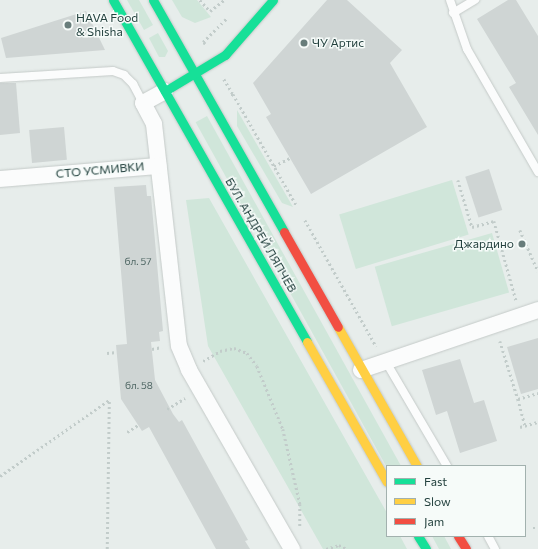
<!DOCTYPE html>
<meta charset="utf-8">
<style>
body{margin:0}
#map{position:relative;width:538px;height:549px;overflow:hidden;background:#e7edeb;font-family:Commissioner,sans-serif}
div>[style]{position:absolute}
[style*='--x']{left:calc(var(--x)*1px);top:calc(var(--y)*1px);width:calc(var(--w)*1px);rotate:calc(var(--a)*1deg)}
.green>*{inset:0;background:#d0e6da;transform-origin:0 0}
.building>*{inset:0;background:#cfd5d4;transform-origin:0 0}
.path>*{height:2.5px;margin-top:-1.25px;transform-origin:0;background:repeating-linear-gradient(90deg,#c2ccca 0 2px,transparent 0 5px)}
.roads{filter:drop-shadow(0 0 1px #c4cac8) drop-shadow(0 0 1px #c4cac8)}
.lane>*{height:8px;margin:-4px;padding:0 4px;transform-origin:4px;border-radius:4px;background:#fbfcfc}
.street>*{height:16px;margin:-8px;padding:0 8px;transform-origin:8px;border-radius:8px;background:#fbfcfc}
.fast>*{height:9px;margin:-4.5px;padding:0 4.5px;transform-origin:4.5px;border-radius:4.5px;background:#16e098}
.slow>*{height:9px;margin:-4.5px;padding:0 4.5px;transform-origin:4.5px;border-radius:4.5px;background:#ffcf43}
.jam>*{height:9px;margin:-4.5px;padding:0 4.5px;transform-origin:4.5px;border-radius:4.5px;background:#f24e42}
.dots>*{width:11px;height:11px;translate:-50% -50%;box-sizing:border-box;border:2px solid #f6fbf9;border-radius:50%}
span{translate:-50% -50%;white-space:nowrap;text-align:center;line-height:1.15;-webkit-text-stroke:3px #f6fbf9;paint-order:stroke}
.number-label{font-size:10px;color:#4f6764}
.number-label span{-webkit-text-stroke-width:0}
.poi-label{font-size:12px;color:#23413e}
.left{translate:0 -50%;text-align:left}
.right{translate:-100% -50%;text-align:right}
.street-label{font-size:12px;color:#23413e}
.legend{position:absolute;left:386px;top:465px;width:140px;height:72px;box-sizing:border-box;background:#f6fbf9;border:1px solid #a2b1ae;margin:0;padding:5px 7px;list-style:none;font-size:12px;color:#23413e}
.legend li{display:flex;align-items:center;gap:8px;height:20px}
.legend b{width:20px;border:1px solid #a2b1ae}
</style>
<div id="map">
<div class="green">
<i style="clip-path:polygon(127px 0,139px 0,153px 25px,144px 30px)"></i>
<i style="clip-path:polygon(172px 0,197px 0,211px 17px,195px 23px,182px 17px)"></i>
<i style="clip-path:polygon(158px 33px,168px 51px,165px 57px,159px 57px,149px 38px)"></i>
<i style="clip-path:polygon(237px 110px,293px 207px,282px 203px,237px 126px)"></i>
<i style="left:207px;top:116px;width:402px;height:13px;rotate:61deg"></i>
<i style="left:452px;top:180px;width:57px;height:118px;rotate:73deg"></i>
<i style="clip-path:polygon(209px 198px,387px 513px,387px 536px,400px 536px,407px 549px,323px 549px,208px 346px,186px 200px)"></i>
<i style="left:492px;top:233px;width:62px;height:122px;rotate:74deg"></i>
<i style="clip-path:polygon(432px 536px,444px 536px,451px 549px,439px 549px)"></i>
</div>
<div class="building">
<i style="clip-path:polygon(327px 0,347px 0,402px 50px,390px 63px,427px 127px,311px 194px,266px 117px,271px 114px,253px 83px)"></i>
<i style="clip-path:polygon(508px 0,516px 0,538px 36px,538px 135px,509px 87px,516px 83px,477px 19px)"></i>
<i style="clip-path:polygon(86px 11px,105px 50px,6px 58px,1px 38px)"></i>
<i style="clip-path:polygon(0 83px,16px 83px,20px 133px,0 135px)"></i>
<i style="left:64px;top:127px;width:33px;height:35px;rotate:85deg"></i>
<i style="left:489px;top:169px;width:43px;height:25px;rotate:72deg"></i>
<i style="clip-path:polygon(146px 185px,147px 196px,151px 196px,163px 331px,159px 332px,160px 341px,151px 342px,155px 380px,173px 414px,179px 422px,182px 420px,248px 540px,245px 541px,250px 549px,216px 549px,149px 427px,142px 431px,121px 399px,116px 345px,127px 344px,114px 187px)"></i>
<i style="clip-path:polygon(538px 338px,538px 389px,521px 394px,507px 347px)"></i>
<i style="clip-path:polygon(460px 359px,474px 403px,484px 400px,497px 441px,460px 453px,447px 411px,436px 415px,422px 370px)"></i>
</div>
<div class="path">
<i style="--x:200;--y:0;--w:15;--a:48"></i>
<i style="--x:210;--y:11;--w:18;--a:-38"></i>
<i style="--x:205;--y:44;--w:3;--a:-135"></i>
<i style="--x:203;--y:42;--w:34;--a:-45"></i>
<i style="--x:224;--y:79;--w:17;--a:59"></i>
<i style="--x:233;--y:94;--w:4;--a:146"></i>
<i style="--x:233;--y:94;--w:129;--a:60.3"></i>
<i style="--x:274;--y:166;--w:18;--a:-27"></i>
<i style="--x:458;--y:180;--w:49;--a:73.4"></i>
<i style="--x:472;--y:227;--w:23;--a:-15"></i>
<i style="--x:494;--y:221;--w:82;--a:74.4"></i>
<i style="--x:305;--y:220;--w:145;--a:60.6"></i>
<i style="--x:520;--y:230;--w:45;--a:66.3"></i>
<i style="--x:500;--y:341;--w:61;--a:72.8"></i>
<i style="--x:518;--y:399;--w:21;--a:-17"></i>
<i style="--x:152;--y:349;--w:10;--a:-11"></i>
<i style="--x:107;--y:353;--w:10;--a:-6"></i>
<i style="--x:203;--y:361;--w:20;--a:-30"></i>
<i style="--x:220;--y:351;--w:14;--a:-12"></i>
<i style="--x:234;--y:348;--w:14;--a:21"></i>
<i style="--x:247;--y:353;--w:16;--a:52"></i>
<i style="--x:257;--y:366;--w:68;--a:67.6"></i>
<i style="--x:283;--y:429;--w:77;--a:77.2"></i>
<i style="--x:300;--y:504;--w:22;--a:90"></i>
<i style="--x:518;--y:399;--w:27;--a:75"></i>
<i style="--x:167;--y:409;--w:21;--a:-31"></i>
<i style="--x:520;--y:427;--w:19;--a:-16"></i>
<i style="--x:127;--y:432;--w:13;--a:-32"></i>
<i style="--x:0;--y:476;--w:133;--a:-34.9"></i>
<i style="--x:533;--y:528;--w:5;--a:0"></i>
<i style="--x:107;--y:549;--w:149;--a:-89.2"></i>
<i style="--x:326;--y:549;--w:14;--a:-17"></i>
<i style="--x:339;--y:545;--w:9;--a:27"></i>
</div>
<div class="roads">
<div class="lane">
<i style="--x:450;--y:0;--w:52;--a:70.9"></i>
<i style="--x:467;--y:49;--w:142;--a:60"></i>
<i style="--x:453;--y:13;--w:26;--a:-31"></i>
<i style="--x:0;--y:78;--w:113;--a:-3.5"></i>
<i style="--x:113;--y:71;--w:12;--a:20"></i>
<i style="--x:124;--y:75;--w:13;--a:45"></i>
<i style="--x:133;--y:84;--w:21;--a:62"></i>
<i style="--x:386;--y:362;--w:121;--a:59.6"></i>
<i style="--x:488;--y:536;--w:15;--a:62"></i>
</div>
<div class="street">
<i style="--x:165;--y:91;--w:25;--a:151"></i>
<i style="--x:143;--y:103;--w:24;--a:62"></i>
<i style="--x:154;--y:124;--w:223;--a:83.6"></i>
<i style="--x:179;--y:346;--w:26;--a:67"></i>
<i style="--x:189;--y:370;--w:207;--a:60.1"></i>
<i style="--x:0;--y:179;--w:159;--a:-4.7"></i>
<i style="--x:361;--y:370;--w:187;--a:-18.7"></i>
</div>
<div class="fast">
<i style="--x:113;--y:0;--w:393;--a:60.4"></i>
<i style="--x:153;--y:0;--w:266;--a:60.5"></i>
<i style="--x:165;--y:91;--w:70;--a:-31"></i>
<i style="--x:225;--y:55;--w:73;--a:-48.9"></i>
<i style="--x:418;--y:536;--w:15;--a:58"></i>
</div>
<div class="slow">
<i style="--x:338;--y:327;--w:160;--a:60.4"></i>
<i style="--x:307;--y:342;--w:161;--a:60.3"></i>
</div>
<div class="jam">
<i style="--x:284;--y:232;--w:109;--a:60.4"></i>
<i style="--x:458;--y:536;--w:15;--a:58"></i>
</div>
</div>
<div class="dots">
<i style="left:68px;top:25px;background:#687d7b"></i>
<i style="left:304px;top:43px;background:#687d7b"></i>
<i style="left:522px;top:244px;background:#687d7b"></i>
</div>
<div class="number-label">
<span style="left:138px;top:262px">бл. 57</span>
<span style="left:139px;top:386px">бл. 58</span>
</div>
<div class="poi-label">
<span class="left" style="left:76px;top:25px">HAVA Food<br>&amp; Shisha</span>
<span class="left" style="left:312px;top:43px">ЧУ Артис</span>
<span class="right" style="left:514px;top:244px">Джардино</span>
</div>
<div class="street-label">
<span style="left:100px;top:170px;rotate:-5deg">СТО УСМИВКИ</span>
<span style="left:261px;top:235px;rotate:60deg">БУЛ. АНДРЕЙ ЛЯПЧЕВ</span>
</div>
<ul class="legend">
<li><b style="height:5px;background:#16e098"></b>Fast</li>
<li><b style="height:5px;background:#ffcf43"></b>Slow</li>
<li><b style="height:5px;background:#f24e42"></b>Jam</li>
</ul>
</div>
